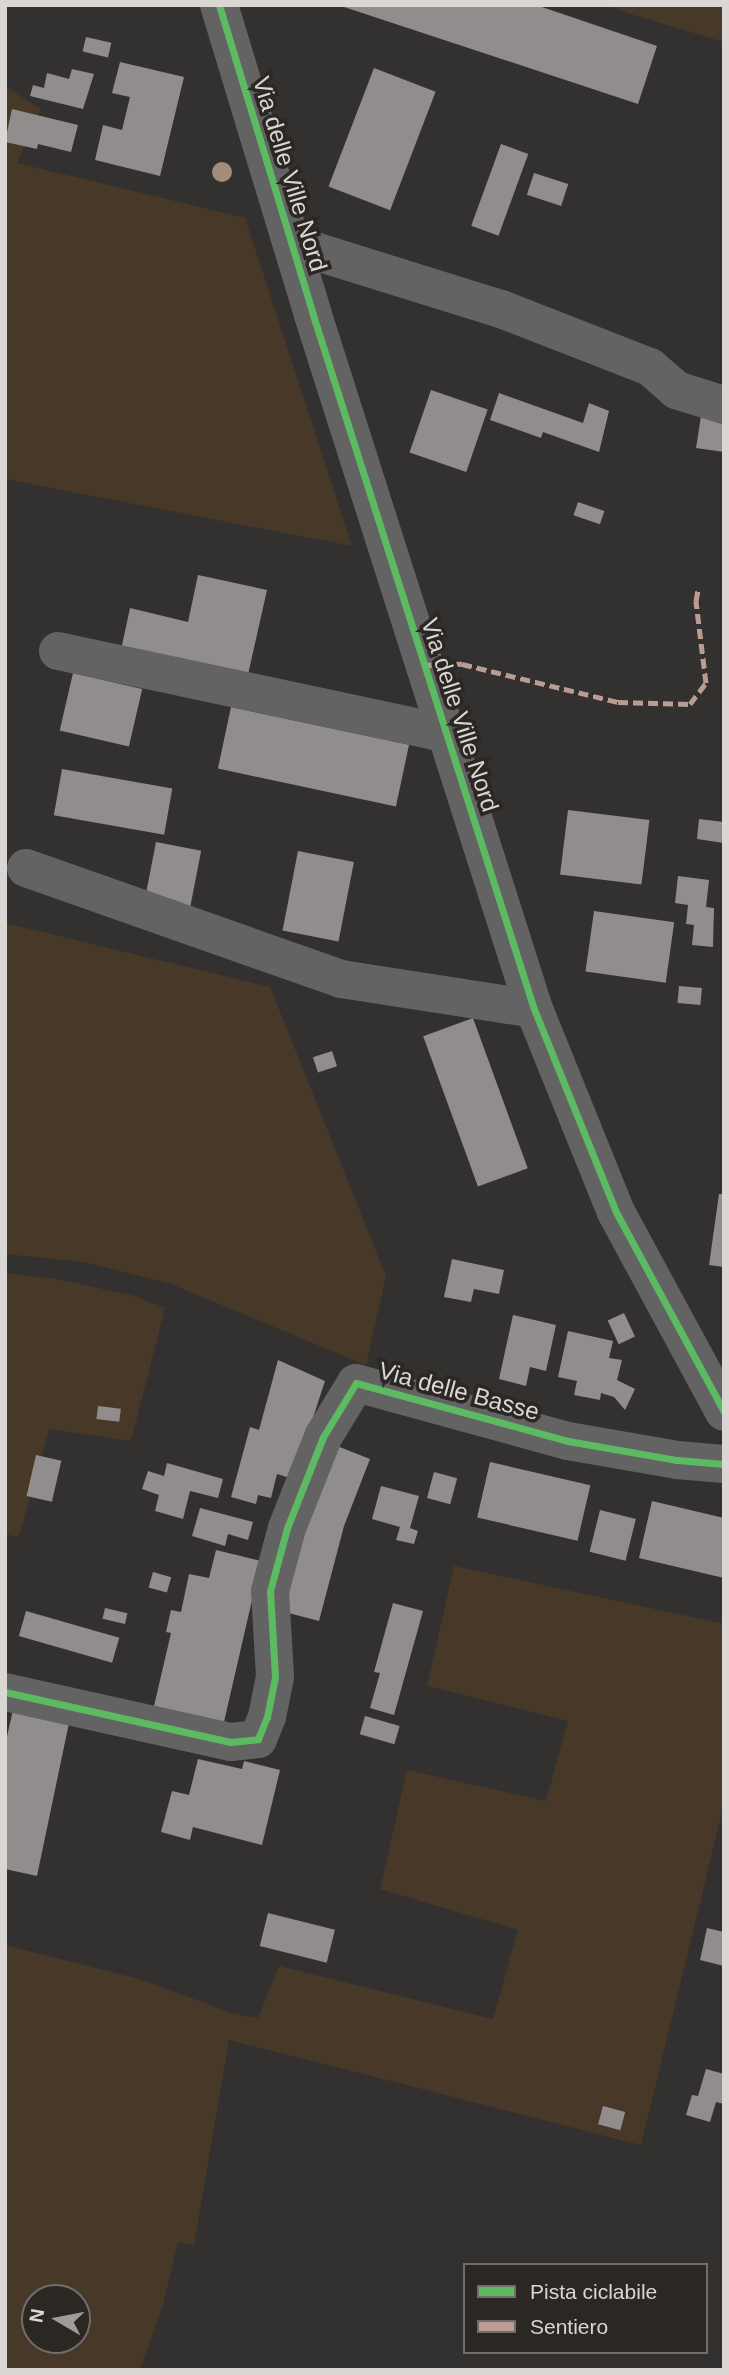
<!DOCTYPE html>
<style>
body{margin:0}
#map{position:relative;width:729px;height:2375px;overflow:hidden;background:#33312f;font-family:Arial,sans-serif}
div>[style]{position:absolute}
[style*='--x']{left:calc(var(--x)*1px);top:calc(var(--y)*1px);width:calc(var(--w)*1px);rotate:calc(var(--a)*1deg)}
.green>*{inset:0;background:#483828}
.building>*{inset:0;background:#908d8c;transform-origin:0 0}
.minor>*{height:38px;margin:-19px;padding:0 19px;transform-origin:19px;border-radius:19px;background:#646363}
.quiet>*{height:5px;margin-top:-2.5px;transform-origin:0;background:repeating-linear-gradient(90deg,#b99d93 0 10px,transparent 0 15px)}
.cycleway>*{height:7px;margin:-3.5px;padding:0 3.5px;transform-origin:3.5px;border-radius:3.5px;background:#5cba63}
.trees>*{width:20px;height:20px;margin:-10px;border-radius:50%;background:#a18d78}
span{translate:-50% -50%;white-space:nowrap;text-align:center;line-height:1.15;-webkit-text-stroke:7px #2b2723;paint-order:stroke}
.street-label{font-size:24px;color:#d9d6d4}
.frame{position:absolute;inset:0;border:7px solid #d9d6d4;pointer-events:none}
.legend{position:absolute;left:463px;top:2263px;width:245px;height:91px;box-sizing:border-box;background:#2b2723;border:2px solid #716d6a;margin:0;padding:9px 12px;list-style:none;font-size:21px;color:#d9d6d4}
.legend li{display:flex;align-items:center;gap:14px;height:35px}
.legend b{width:35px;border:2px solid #716d6a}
.north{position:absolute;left:21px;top:2284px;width:70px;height:70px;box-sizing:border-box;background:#2b2723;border:2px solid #716d6a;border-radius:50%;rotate:280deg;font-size:19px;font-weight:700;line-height:28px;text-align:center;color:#d9d6d4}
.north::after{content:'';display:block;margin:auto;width:24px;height:32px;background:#9f9c9a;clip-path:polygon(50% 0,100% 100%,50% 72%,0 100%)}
</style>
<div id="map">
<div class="green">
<i style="clip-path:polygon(604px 5px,724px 5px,724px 42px,637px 16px)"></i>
<i style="clip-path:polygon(5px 86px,41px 109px,17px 163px,245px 218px,352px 546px,5px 479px)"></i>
<i style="clip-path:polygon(5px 923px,270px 987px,386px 1276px,366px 1365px,171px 1284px,84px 1262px,5px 1254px)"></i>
<i style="clip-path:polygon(5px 1273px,56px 1279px,135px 1296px,165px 1308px,131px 1441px,49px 1429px,19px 1537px,5px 1534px)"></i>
<i style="clip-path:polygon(evenodd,454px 1566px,724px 1624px,724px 1804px,641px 2145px,229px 2040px,194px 2245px,178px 2242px,163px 2304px,140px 2370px,5px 2370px,5px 1945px,139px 1979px,235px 2014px,258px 2018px,279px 1966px,493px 2019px,518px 1930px,380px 1889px,407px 1770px,546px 1801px,568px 1721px,427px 1686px,454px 1566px,35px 2298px,77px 2298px,77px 2340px,35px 2340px,35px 2298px)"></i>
</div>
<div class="building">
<i style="clip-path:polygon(536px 5px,657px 46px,638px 104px,341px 6px)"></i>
<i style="left:86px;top:37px;width:26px;height:15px;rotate:13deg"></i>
<i style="clip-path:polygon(120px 62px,184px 77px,160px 176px,95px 160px,103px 125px,122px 130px,130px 97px,112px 93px)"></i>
<i style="left:374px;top:68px;width:66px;height:127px;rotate:21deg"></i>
<i style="clip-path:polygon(72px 69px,94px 74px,83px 109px,30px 96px,33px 85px,44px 88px,47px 73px,69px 79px)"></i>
<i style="clip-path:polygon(12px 109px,78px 125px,71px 152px,38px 144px,37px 149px,5px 142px)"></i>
<i style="left:501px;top:144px;width:29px;height:87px;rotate:20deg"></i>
<i style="left:534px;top:173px;width:36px;height:23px;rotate:18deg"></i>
<i style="left:431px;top:390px;width:60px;height:66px;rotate:19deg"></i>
<i style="clip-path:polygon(499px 393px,583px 423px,589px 403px,609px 411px,599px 452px,543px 432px,541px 438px,490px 420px)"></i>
<i style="clip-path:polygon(701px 416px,724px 419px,724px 452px,696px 448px)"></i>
<i style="left:578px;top:502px;width:28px;height:14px;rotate:19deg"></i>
<i style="clip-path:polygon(198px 575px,267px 590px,245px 688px,119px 659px,130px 608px,188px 622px)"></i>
<i style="left:73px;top:673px;width:71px;height:59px;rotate:13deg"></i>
<i style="left:231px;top:707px;width:182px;height:63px;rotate:12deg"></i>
<i style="left:62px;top:769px;width:112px;height:47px;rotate:10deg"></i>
<i style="left:568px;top:810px;width:82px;height:65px;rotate:7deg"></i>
<i style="clip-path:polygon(699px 819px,724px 822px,724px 843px,697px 839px)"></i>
<i style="left:156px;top:842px;width:46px;height:58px;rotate:11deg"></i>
<i style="left:298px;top:851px;width:57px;height:81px;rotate:11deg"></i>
<i style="clip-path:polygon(678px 876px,709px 880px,706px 907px,714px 908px,713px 947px,692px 945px,694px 925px,686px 924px,688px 905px,675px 903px)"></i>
<i style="left:594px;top:911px;width:81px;height:61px;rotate:8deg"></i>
<i style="left:679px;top:986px;width:23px;height:17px;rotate:5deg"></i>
<i style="left:473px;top:1018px;width:160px;height:53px;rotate:70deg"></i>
<i style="left:332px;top:1051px;width:16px;height:20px;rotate:72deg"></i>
<i style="clip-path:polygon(719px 1194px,724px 1194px,724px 1267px,709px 1265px)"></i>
<i style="clip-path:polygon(452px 1259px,504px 1270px,499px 1294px,474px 1289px,471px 1302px,444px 1297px)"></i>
<i style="left:624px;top:1313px;width:26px;height:18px;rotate:65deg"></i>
<i style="clip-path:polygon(513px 1315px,556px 1325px,546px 1371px,530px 1367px,526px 1386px,499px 1379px)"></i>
<i style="clip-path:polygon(568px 1331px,613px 1341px,609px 1358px,622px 1360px,617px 1380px,635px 1389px,625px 1410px,614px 1397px,601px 1393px,600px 1400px,574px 1395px,577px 1381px,558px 1377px)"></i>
<i style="clip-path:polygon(278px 1360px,325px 1381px,293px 1479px,277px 1474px,271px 1498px,258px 1495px,256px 1504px,231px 1497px,250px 1427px,259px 1430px)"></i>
<i style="left:98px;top:1406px;width:23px;height:13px;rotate:7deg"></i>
<i style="clip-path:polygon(332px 1444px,370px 1459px,344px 1526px,319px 1621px,277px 1610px)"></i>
<i style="left:36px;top:1455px;width:26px;height:42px;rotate:13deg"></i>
<i style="left:490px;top:1462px;width:103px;height:57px;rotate:13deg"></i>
<i style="clip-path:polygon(167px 1463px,223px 1479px,218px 1498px,190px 1491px,183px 1519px,155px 1511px,159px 1495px,142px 1489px,148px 1471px,164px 1476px)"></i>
<i style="left:434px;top:1472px;width:24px;height:27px;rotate:15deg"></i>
<i style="clip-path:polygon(381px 1486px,419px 1496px,410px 1528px,418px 1531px,414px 1544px,396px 1540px,400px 1527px,372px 1519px)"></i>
<i style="clip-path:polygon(652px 1501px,724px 1518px,724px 1578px,639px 1558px)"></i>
<i style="clip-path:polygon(200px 1508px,253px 1522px,248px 1540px,228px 1534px,225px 1546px,192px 1536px)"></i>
<i style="left:600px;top:1510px;width:37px;height:43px;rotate:14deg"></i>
<i style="clip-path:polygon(216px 1550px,261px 1561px,224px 1722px,154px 1706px,171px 1633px,166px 1632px,171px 1610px,181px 1612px,189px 1574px,209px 1578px)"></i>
<i style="left:153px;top:1572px;width:19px;height:16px;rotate:16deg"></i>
<i style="clip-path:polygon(393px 1603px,423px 1611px,394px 1715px,370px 1708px,380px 1673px,374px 1672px)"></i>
<i style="left:105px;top:1608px;width:23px;height:11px;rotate:13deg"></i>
<i style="left:26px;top:1611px;width:97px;height:26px;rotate:16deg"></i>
<i style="clip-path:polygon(13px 1710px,69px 1723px,37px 1876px,5px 1869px,5px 1745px)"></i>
<i style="left:365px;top:1716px;width:36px;height:19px;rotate:16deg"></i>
<i style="clip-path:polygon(198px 1759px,242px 1769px,244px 1761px,280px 1770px,262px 1845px,193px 1827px,190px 1840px,161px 1832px,172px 1791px,189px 1795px)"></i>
<i style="left:268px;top:1913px;width:69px;height:34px;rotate:14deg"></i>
<i style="clip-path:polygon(707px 1928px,724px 1932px,724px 1966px,700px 1960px)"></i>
<i style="clip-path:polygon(706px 2069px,724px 2074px,724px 2104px,716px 2102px,710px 2122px,686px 2115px,692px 2095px,698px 2096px)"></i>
<i style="left:603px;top:2106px;width:23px;height:19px;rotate:15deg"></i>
</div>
<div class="minor">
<i style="--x:219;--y:5;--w:324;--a:73.1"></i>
<i style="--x:313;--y:315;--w:728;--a:72.34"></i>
<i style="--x:534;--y:1009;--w:219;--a:68"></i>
<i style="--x:616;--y:1212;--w:227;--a:61.6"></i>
<i style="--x:292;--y:244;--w:219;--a:17.3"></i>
<i style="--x:501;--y:309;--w:160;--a:21.3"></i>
<i style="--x:650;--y:367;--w:35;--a:41"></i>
<i style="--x:676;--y:390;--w:50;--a:17.4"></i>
<i style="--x:58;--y:651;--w:398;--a:12"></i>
<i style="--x:26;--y:868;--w:334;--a:19.4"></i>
<i style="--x:341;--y:979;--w:195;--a:8.8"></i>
<i style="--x:5;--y:1692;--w:231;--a:12.5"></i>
<i style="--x:231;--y:1742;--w:27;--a:-6"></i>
<i style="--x:258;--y:1739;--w:24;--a:-68"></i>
<i style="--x:267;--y:1717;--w:41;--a:-78.7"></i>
<i style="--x:275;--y:1677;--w:86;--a:-93.3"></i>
<i style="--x:270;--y:1591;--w:65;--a:-74.9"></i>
<i style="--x:287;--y:1528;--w:98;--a:-68.4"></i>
<i style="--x:323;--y:1437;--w:63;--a:-58.6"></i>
<i style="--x:356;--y:1383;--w:220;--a:15.3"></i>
<i style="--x:568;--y:1441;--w:111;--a:9.9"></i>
<i style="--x:677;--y:1460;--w:47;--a:4.9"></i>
</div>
<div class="quiet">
<i style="--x:424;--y:665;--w:38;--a:-2"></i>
<i style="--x:462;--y:664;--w:161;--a:13.7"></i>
<i style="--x:618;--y:702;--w:72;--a:1.6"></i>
<i style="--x:690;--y:704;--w:26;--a:-53"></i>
<i style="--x:706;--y:683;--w:83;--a:-97"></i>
<i style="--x:696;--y:601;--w:11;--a:-80"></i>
</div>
<div class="cycleway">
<i style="--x:219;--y:5;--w:324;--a:73.1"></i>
<i style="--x:313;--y:315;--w:728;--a:72.34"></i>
<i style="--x:534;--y:1009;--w:219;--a:68"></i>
<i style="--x:616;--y:1212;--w:227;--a:61.6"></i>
<i style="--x:5;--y:1692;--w:231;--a:12.5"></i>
<i style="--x:231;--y:1742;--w:27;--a:-6"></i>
<i style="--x:258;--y:1739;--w:24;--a:-68"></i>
<i style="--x:267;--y:1717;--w:41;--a:-78.7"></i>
<i style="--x:275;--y:1677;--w:86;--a:-93.3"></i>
<i style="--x:270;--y:1591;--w:65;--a:-74.9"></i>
<i style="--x:287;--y:1528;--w:98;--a:-68.4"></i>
<i style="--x:323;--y:1437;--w:63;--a:-58.6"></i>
<i style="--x:356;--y:1383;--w:220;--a:15.3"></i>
<i style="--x:568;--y:1441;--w:111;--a:9.9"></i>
<i style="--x:677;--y:1460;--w:47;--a:4.9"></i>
</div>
<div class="trees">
<i style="left:222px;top:172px"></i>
</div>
<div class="street-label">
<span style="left:290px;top:174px;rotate:73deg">Via delle Ville Nord</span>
<span style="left:460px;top:715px;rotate:72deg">Via delle Ville Nord</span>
<span style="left:459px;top:1391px;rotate:15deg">Via delle Basse</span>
</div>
<div class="frame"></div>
<ul class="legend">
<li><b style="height:9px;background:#5cba63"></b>Pista ciclabile</li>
<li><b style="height:9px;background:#b99d93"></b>Sentiero</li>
</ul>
<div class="north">N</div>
</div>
